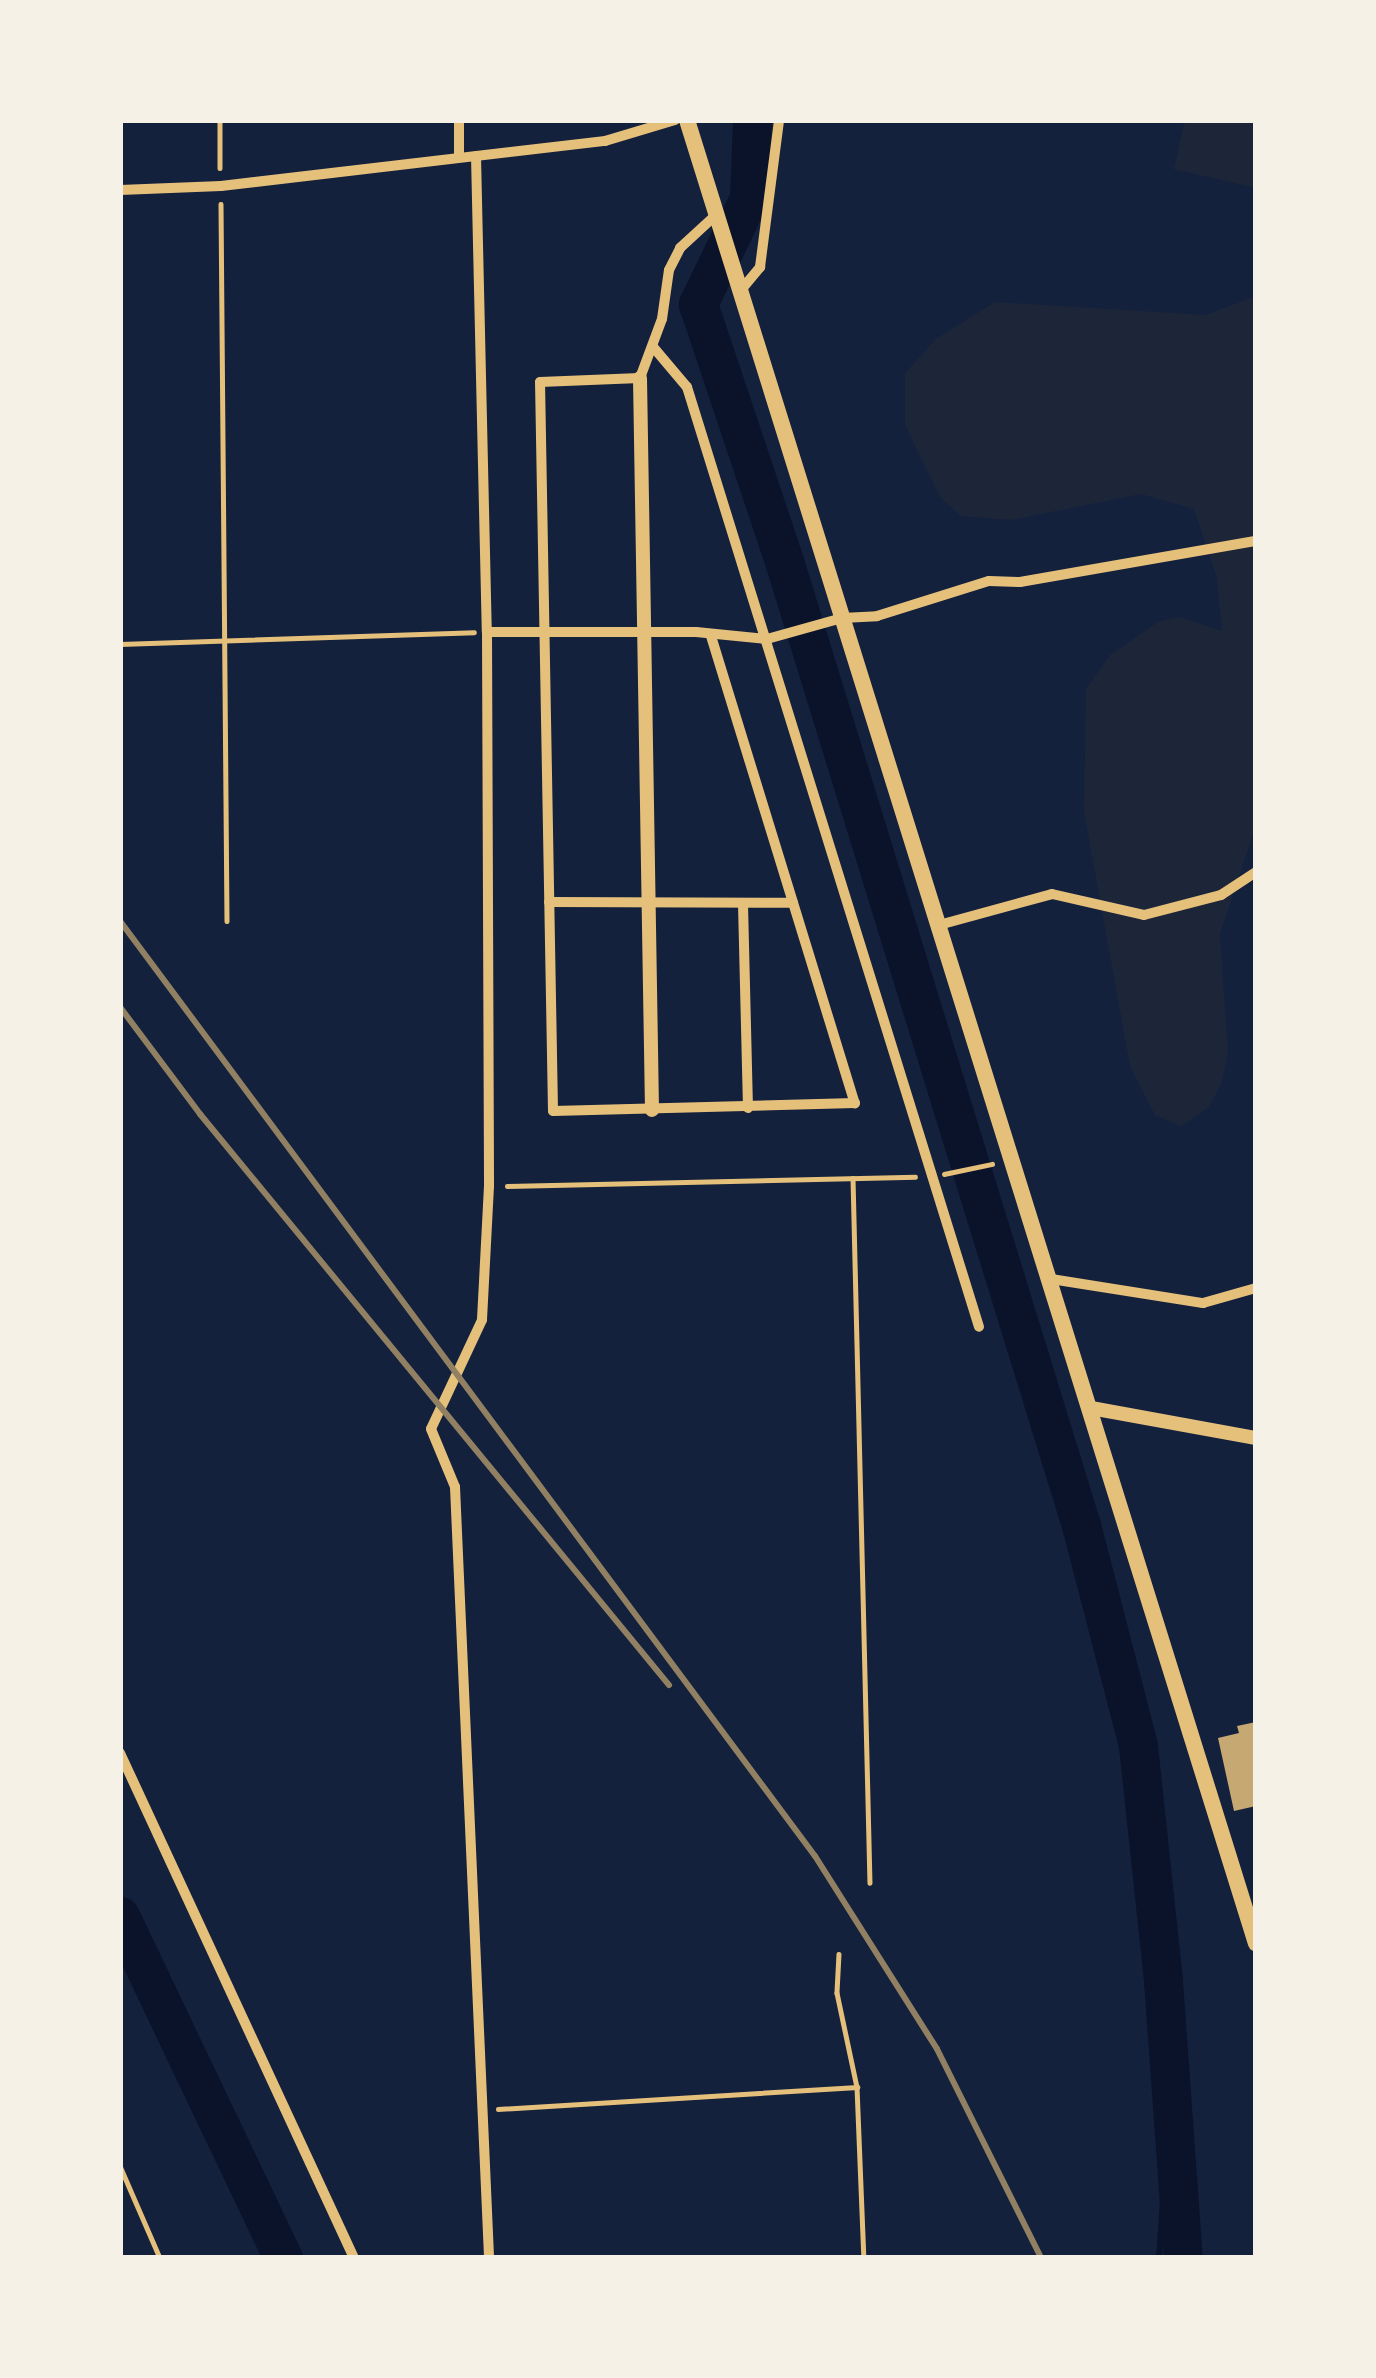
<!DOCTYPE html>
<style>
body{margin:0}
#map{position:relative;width:1376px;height:2378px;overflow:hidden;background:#14213d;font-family:Lora,serif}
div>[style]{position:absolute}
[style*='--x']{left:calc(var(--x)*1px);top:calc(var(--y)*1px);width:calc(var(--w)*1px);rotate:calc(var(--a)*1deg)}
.green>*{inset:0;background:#1d2539}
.stream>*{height:6px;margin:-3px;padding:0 3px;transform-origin:3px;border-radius:3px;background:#0b132b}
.river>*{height:39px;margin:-19.5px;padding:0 19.5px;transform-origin:19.5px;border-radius:19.5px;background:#0b132b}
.building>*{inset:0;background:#c6a872}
.path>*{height:4.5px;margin:-2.25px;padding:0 2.25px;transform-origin:2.25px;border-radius:2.25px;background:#e5c07b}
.minor>*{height:10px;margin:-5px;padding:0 5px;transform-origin:5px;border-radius:5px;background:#e5c07b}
.tertiary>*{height:14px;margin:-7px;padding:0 7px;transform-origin:7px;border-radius:7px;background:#e5c07b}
.primary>*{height:16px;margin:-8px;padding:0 8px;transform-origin:8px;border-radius:8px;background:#e5c07b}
.rail>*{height:6px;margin:-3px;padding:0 3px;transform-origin:3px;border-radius:3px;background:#918062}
span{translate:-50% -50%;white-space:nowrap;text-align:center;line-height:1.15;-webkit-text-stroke:10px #f6f1e7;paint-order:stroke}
.frame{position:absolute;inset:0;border:123px solid #f6f1e7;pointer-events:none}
</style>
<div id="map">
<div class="green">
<i style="clip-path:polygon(1185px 120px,1256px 120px,1256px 188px,1174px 169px)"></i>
<i style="clip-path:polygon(1256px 296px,1256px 825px,1220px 934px,1228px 1052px,1222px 1082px,1209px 1107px,1181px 1126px,1155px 1115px,1130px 1066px,1084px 811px,1086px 689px,1110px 655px,1158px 622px,1180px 617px,1222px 631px,1217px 578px,1194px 509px,1141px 494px,1011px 520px,961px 516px,940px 497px,905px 425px,905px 373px,936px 339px,995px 302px,1206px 315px)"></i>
</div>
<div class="stream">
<i style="--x:1159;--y:2258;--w:145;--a:-86.1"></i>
</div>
<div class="river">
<i style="--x:752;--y:120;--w:78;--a:92.2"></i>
<i style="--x:749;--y:198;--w:118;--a:115.7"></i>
<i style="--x:698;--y:304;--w:271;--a:71.5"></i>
<i style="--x:784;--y:561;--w:1009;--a:72.88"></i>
<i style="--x:1081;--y:1525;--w:228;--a:75.5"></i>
<i style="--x:1138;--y:1746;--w:236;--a:83.9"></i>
<i style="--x:1163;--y:1981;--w:278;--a:85.9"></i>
<i style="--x:120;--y:1916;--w:379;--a:64.5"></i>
</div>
<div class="building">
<i style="clip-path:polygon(1256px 1722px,1256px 1806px,1234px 1811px,1218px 1738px,1239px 1733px,1237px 1726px)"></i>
</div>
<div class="path">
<i style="--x:220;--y:120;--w:48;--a:90"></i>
<i style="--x:221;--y:204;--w:717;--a:89.52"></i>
<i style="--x:120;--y:644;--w:354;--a:-1.9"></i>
<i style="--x:944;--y:1174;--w:49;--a:-11.8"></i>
<i style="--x:853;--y:1178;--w:705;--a:88.62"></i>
<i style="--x:507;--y:1186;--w:408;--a:-1.3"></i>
<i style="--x:839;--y:1954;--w:39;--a:93"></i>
<i style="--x:837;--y:1993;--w:96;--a:78"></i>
<i style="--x:857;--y:2087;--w:171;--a:87.7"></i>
<i style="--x:498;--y:2109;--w:360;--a:-3.5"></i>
<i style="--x:120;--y:2166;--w:100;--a:66.5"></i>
</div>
<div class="minor">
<i style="--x:459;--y:120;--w:36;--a:90"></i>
<i style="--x:476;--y:156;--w:476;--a:88.7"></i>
<i style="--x:487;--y:632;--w:554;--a:89.79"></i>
<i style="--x:489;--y:1186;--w:134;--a:93"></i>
<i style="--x:482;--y:1320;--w:120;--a:115.1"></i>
<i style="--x:431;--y:1429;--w:63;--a:67.5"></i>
<i style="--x:455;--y:1487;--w:772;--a:87.47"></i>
<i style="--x:120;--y:190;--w:101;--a:-2.3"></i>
<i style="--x:221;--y:186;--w:387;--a:-6.7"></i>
<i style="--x:605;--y:141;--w:73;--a:-16.7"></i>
<i style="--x:741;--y:290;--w:30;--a:-50"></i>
<i style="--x:760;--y:267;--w:148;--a:-82.6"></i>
<i style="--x:654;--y:348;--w:51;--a:49.8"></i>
<i style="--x:687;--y:387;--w:984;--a:72.74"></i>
<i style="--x:487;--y:632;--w:209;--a:0"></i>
<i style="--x:696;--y:632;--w:71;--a:5.6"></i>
<i style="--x:767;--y:639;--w:78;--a:-15.6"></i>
<i style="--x:842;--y:618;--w:35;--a:-3"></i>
<i style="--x:877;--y:616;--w:117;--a:-17.4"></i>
<i style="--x:989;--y:581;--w:31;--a:2"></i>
<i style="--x:1020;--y:582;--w:240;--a:-9.9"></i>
<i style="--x:711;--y:636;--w:489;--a:72.9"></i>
<i style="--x:855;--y:1103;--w:302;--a:178.5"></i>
<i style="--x:553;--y:1111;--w:729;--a:-91.02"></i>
<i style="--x:540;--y:382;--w:100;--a:-2.3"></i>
<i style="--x:640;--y:378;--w:63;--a:-69.6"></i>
<i style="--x:662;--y:319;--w:49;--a:-81.9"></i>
<i style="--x:669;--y:270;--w:25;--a:-63"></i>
<i style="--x:680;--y:248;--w:50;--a:-42.6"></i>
<i style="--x:549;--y:902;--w:244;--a:0.2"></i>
<i style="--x:743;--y:904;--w:204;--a:88.6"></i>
<i style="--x:939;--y:925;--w:117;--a:-15.3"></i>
<i style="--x:1052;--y:894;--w:94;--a:12.9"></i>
<i style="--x:1144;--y:915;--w:80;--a:-14.6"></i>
<i style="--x:1221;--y:895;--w:42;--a:-33.3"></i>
<i style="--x:1051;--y:1279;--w:154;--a:9"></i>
<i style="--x:1203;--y:1303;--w:55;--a:-15.8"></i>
<i style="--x:120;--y:1753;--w:557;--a:65.14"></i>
</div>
<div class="tertiary">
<i style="--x:640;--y:378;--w:732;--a:89.06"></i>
<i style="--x:1091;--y:1408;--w:168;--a:10.3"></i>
</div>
<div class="primary">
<i style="--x:687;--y:120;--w:1910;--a:72.67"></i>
</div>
<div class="rail">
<i style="--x:120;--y:921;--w:1165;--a:53.38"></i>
<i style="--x:815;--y:1856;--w:228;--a:57.7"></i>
<i style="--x:937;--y:2049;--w:233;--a:63.5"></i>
<i style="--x:120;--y:1007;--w:134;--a:53.2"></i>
<i style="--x:200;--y:1114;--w:739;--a:50.6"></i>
</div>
<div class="frame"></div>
</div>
